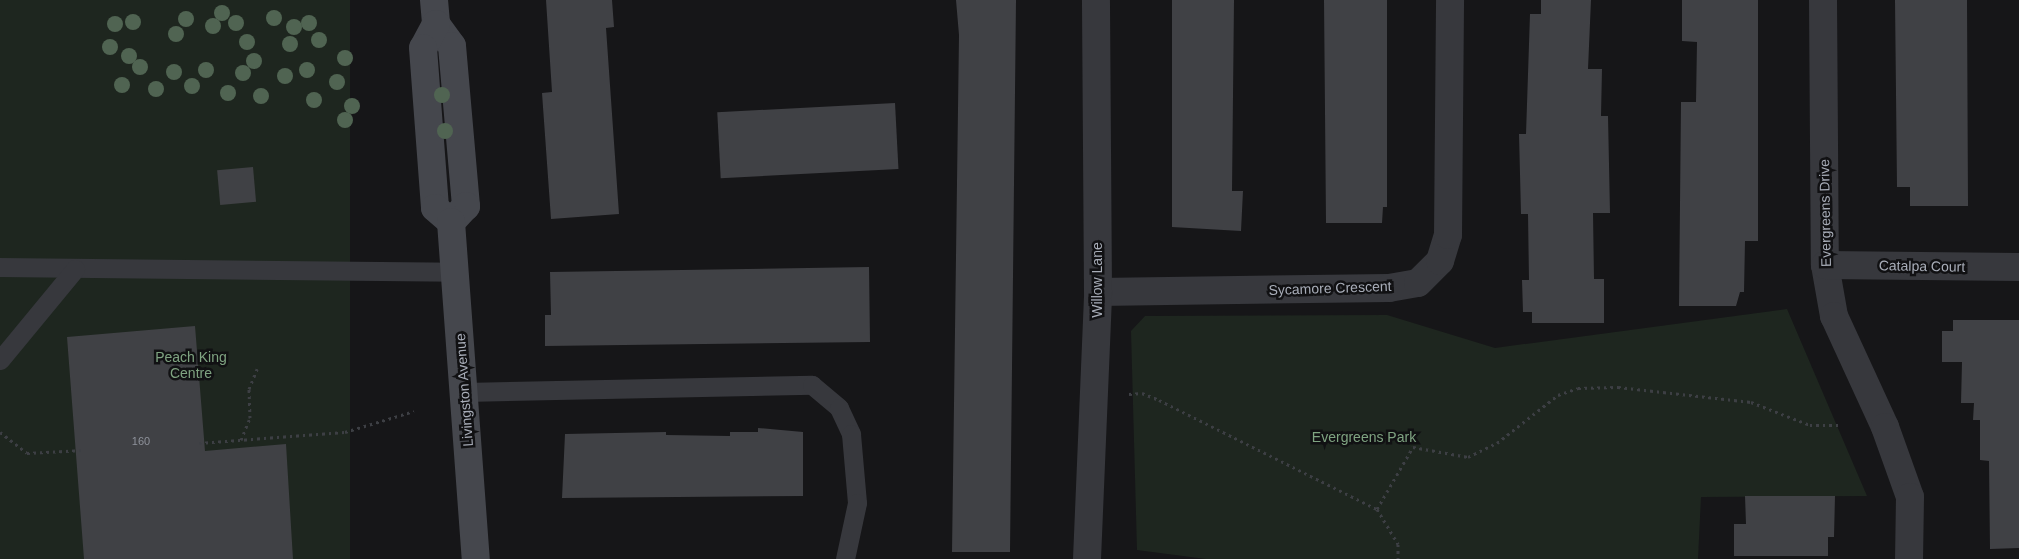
<!DOCTYPE html>
<style>
body{margin:0}
#map{position:relative;width:2019px;height:559px;overflow:hidden;background:#161618;font-family:Helvetica,sans-serif}
div>[style]{position:absolute}
[style*='--x']{left:calc(var(--x)*1px);top:calc(var(--y)*1px);width:calc(var(--w)*1px);rotate:calc(var(--a)*1deg)}
.green>*{inset:0;background:#1e261f;transform-origin:0 0}
.building>*{inset:0;background:#404145;transform-origin:0 0}
.path>*{height:3px;margin-top:-1.5px;transform-origin:0;background:repeating-linear-gradient(90deg,#3d3f44 0 2.5px,transparent 0 6.5px)}
.service>*{height:19px;margin:-9.5px;padding:0 9.5px;transform-origin:9.5px;border-radius:9.5px;background:#37383d}
.minor>*{height:28px;margin:-14px;padding:0 14px;transform-origin:14px;border-radius:14px;background:#37383d}
.secondary>*{height:28px;margin:-14px;padding:0 14px;transform-origin:14px;border-radius:14px;background:#45474d}
.trees>*{width:16px;height:16px;margin:-8px;border-radius:50%;background:#506452}
span{translate:-50% -50%;white-space:nowrap;text-align:center;line-height:1.15;-webkit-text-stroke:5px #111113;paint-order:stroke}
.number-label{font-size:11px;color:#8e929b}
.number-label span{-webkit-text-stroke-width:0}
.street-label{font-size:14px;color:#a8adb8}
.park-label{font-size:14px;color:#7fa381}
</style>
<div id="map">
<div class="green">
<i style="left:0;top:0;width:350px;height:559px"></i>
<i style="clip-path:polygon(1787px 309px,1867px 496px,1701px 497px,1698px 559px,1206px 559px,1137px 550px,1131px 331px,1145px 316px,1387px 315px,1495px 348px)"></i>
</div>
<div class="building">
<i style="clip-path:polygon(546px 0,612px 0,614px 27px,606px 28px,619px 214px,551px 219px,542px 93px,552px 92px)"></i>
<i style="clip-path:polygon(956px 0,1016px 0,1010px 552px,952px 552px,959px 35px)"></i>
<i style="clip-path:polygon(1172px 0,1234px 0,1232px 191px,1243px 191px,1241px 231px,1172px 227px)"></i>
<i style="clip-path:polygon(1324px 0,1387px 0,1387px 207px,1383px 207px,1382px 223px,1326px 223px)"></i>
<i style="clip-path:polygon(1541px 0,1591px 0,1588px 69px,1602px 69px,1601px 116px,1608px 116px,1610px 213px,1593px 213px,1594px 279px,1604px 279px,1604px 323px,1532px 323px,1532px 312px,1523px 312px,1522px 280px,1529px 280px,1528px 214px,1521px 214px,1519px 134px,1526px 134px,1530px 14px,1541px 14px)"></i>
<i style="clip-path:polygon(1682px 0,1758px 0,1758px 241px,1745px 241px,1744px 292px,1740px 292px,1736px 306px,1679px 306px,1681px 102px,1696px 102px,1697px 42px,1682px 41px)"></i>
<i style="clip-path:polygon(1895px 0,1967px 0,1968px 206px,1910px 206px,1910px 187px,1897px 187px)"></i>
<i style="left:895px;top:103px;width:66px;height:178px;rotate:87deg"></i>
<i style="left:253px;top:167px;width:35px;height:36px;rotate:85deg"></i>
<i style="clip-path:polygon(869px 267px,870px 342px,545px 346px,545px 315px,551px 315px,550px 272px)"></i>
<i style="clip-path:polygon(1953px 320px,2019px 320px,2019px 548px,1990px 549px,1989px 461px,1980px 460px,1980px 420px,1973px 420px,1974px 403px,1961px 403px,1962px 362px,1942px 362px,1942px 331px,1953px 331px)"></i>
<i style="clip-path:polygon(195px 326px,205px 451px,286px 444px,293px 559px,84px 559px,67px 337px)"></i>
<i style="clip-path:polygon(758px 428px,803px 432px,803px 496px,562px 498px,565px 434px,666px 432px,666px 435px,730px 436px,730px 432px,758px 432px)"></i>
<i style="clip-path:polygon(1745px 496px,1835px 496px,1834px 537px,1828px 537px,1828px 556px,1734px 556px,1734px 524px,1746px 524px)"></i>
</div>
<div class="path">
<i style="--x:1129;--y:394;--w:13;--a:-4"></i>
<i style="--x:1142;--y:393;--w:18;--a:22"></i>
<i style="--x:1159;--y:400;--w:244;--a:26.6"></i>
<i style="--x:1377;--y:509;--w:72;--a:-59.9"></i>
<i style="--x:1413;--y:447;--w:56;--a:10.3"></i>
<i style="--x:1468;--y:457;--w:32;--a:-26"></i>
<i style="--x:1497;--y:443;--w:78;--a:-38.2"></i>
<i style="--x:1558;--y:395;--w:21;--a:-19"></i>
<i style="--x:1578;--y:388;--w:40;--a:-1.4"></i>
<i style="--x:1618;--y:387;--w:134;--a:6.4"></i>
<i style="--x:1751;--y:402;--w:63;--a:21.3"></i>
<i style="--x:1810;--y:425;--w:31;--a:0"></i>
<i style="--x:0;--y:432;--w:34;--a:38"></i>
<i style="--x:27;--y:453;--w:57;--a:-3"></i>
<i style="--x:241;--y:440;--w:24;--a:-68"></i>
<i style="--x:250;--y:418;--w:29;--a:-92"></i>
<i style="--x:249;--y:389;--w:22;--a:-68"></i>
<i style="--x:199;--y:443;--w:146;--a:-4.3"></i>
<i style="--x:345;--y:432;--w:72;--a:-16.9"></i>
<i style="--x:1377;--y:509;--w:41;--a:59"></i>
<i style="--x:1398;--y:544;--w:15;--a:90"></i>
</div>
<div class="service">
<i style="--x:0;--y:267;--w:456;--a:0.6"></i>
<i style="--x:0;--y:360;--w:118;--a:-50.5"></i>
<i style="--x:464;--y:392;--w:348;--a:-1.2"></i>
<i style="--x:812;--y:385;--w:35;--a:40"></i>
<i style="--x:839;--y:408;--w:29;--a:65"></i>
<i style="--x:851;--y:434;--w:69;--a:85"></i>
<i style="--x:857;--y:503;--w:57;--a:102.1"></i>
</div>
<div class="minor">
<i style="--x:1823;--y:0;--w:265;--a:89.6"></i>
<i style="--x:1825;--y:265;--w:52;--a:80"></i>
<i style="--x:1834;--y:316;--w:122;--a:65.3"></i>
<i style="--x:1885;--y:427;--w:74;--a:70.3"></i>
<i style="--x:1910;--y:497;--w:62;--a:90.9"></i>
<i style="--x:1825;--y:265;--w:194;--a:0.6"></i>
<i style="--x:1098;--y:292;--w:291;--a:-0.8"></i>
<i style="--x:1389;--y:288;--w:29;--a:-10"></i>
<i style="--x:1418;--y:283;--w:31;--a:-45"></i>
<i style="--x:1440;--y:261;--w:27;--a:-73"></i>
<i style="--x:1448;--y:235;--w:235;--a:-89.5"></i>
<i style="--x:1087;--y:559;--w:267;--a:-87.6"></i>
<i style="--x:1098;--y:292;--w:292;--a:-90.4"></i>
</div>
<div class="secondary">
<i style="--x:434;--y:0;--w:24;--a:85"></i>
<i style="--x:436;--y:24;--w:27;--a:54"></i>
<i style="--x:452;--y:46;--w:161;--a:85"></i>
<i style="--x:466;--y:206;--w:22;--a:133"></i>
<i style="--x:436;--y:24;--w:27;--a:118"></i>
<i style="--x:423;--y:48;--w:160;--a:85.7"></i>
<i style="--x:435;--y:208;--w:21;--a:41"></i>
<i style="--x:451;--y:222;--w:338;--a:85.8"></i>
</div>
<div class="trees">
<i style="left:222px;top:13px"></i>
<i style="left:274px;top:18px"></i>
<i style="left:186px;top:19px"></i>
<i style="left:133px;top:22px"></i>
<i style="left:236px;top:23px"></i>
<i style="left:309px;top:23px"></i>
<i style="left:115px;top:24px"></i>
<i style="left:213px;top:26px"></i>
<i style="left:294px;top:27px"></i>
<i style="left:176px;top:34px"></i>
<i style="left:319px;top:40px"></i>
<i style="left:247px;top:42px"></i>
<i style="left:290px;top:44px"></i>
<i style="left:110px;top:47px"></i>
<i style="left:129px;top:56px"></i>
<i style="left:345px;top:58px"></i>
<i style="left:254px;top:61px"></i>
<i style="left:140px;top:67px"></i>
<i style="left:206px;top:70px"></i>
<i style="left:307px;top:70px"></i>
<i style="left:174px;top:72px"></i>
<i style="left:243px;top:73px"></i>
<i style="left:285px;top:76px"></i>
<i style="left:337px;top:82px"></i>
<i style="left:122px;top:85px"></i>
<i style="left:192px;top:86px"></i>
<i style="left:156px;top:89px"></i>
<i style="left:228px;top:93px"></i>
<i style="left:442px;top:95px"></i>
<i style="left:261px;top:96px"></i>
<i style="left:314px;top:100px"></i>
<i style="left:352px;top:106px"></i>
<i style="left:345px;top:120px"></i>
<i style="left:445px;top:131px"></i>
</div>
<div class="number-label">
<span style="left:141px;top:441px">160</span>
</div>
<div class="street-label">
<span style="left:1825px;top:213px;rotate:-91deg">Evergreens Drive</span>
<span style="left:1922px;top:266px;rotate:1deg">Catalpa Court</span>
<span style="left:1097px;top:280px;rotate:-90deg">Willow Lane</span>
<span style="left:1330px;top:288px;rotate:-2deg">Sycamore Crescent</span>
<span style="left:464px;top:390px;rotate:-94deg">Livingston Avenue</span>
</div>
<div class="park-label">
<span style="left:191px;top:365px">Peach King<br>Centre</span>
<span style="left:1364px;top:437px">Evergreens Park</span>
</div>
</div>
